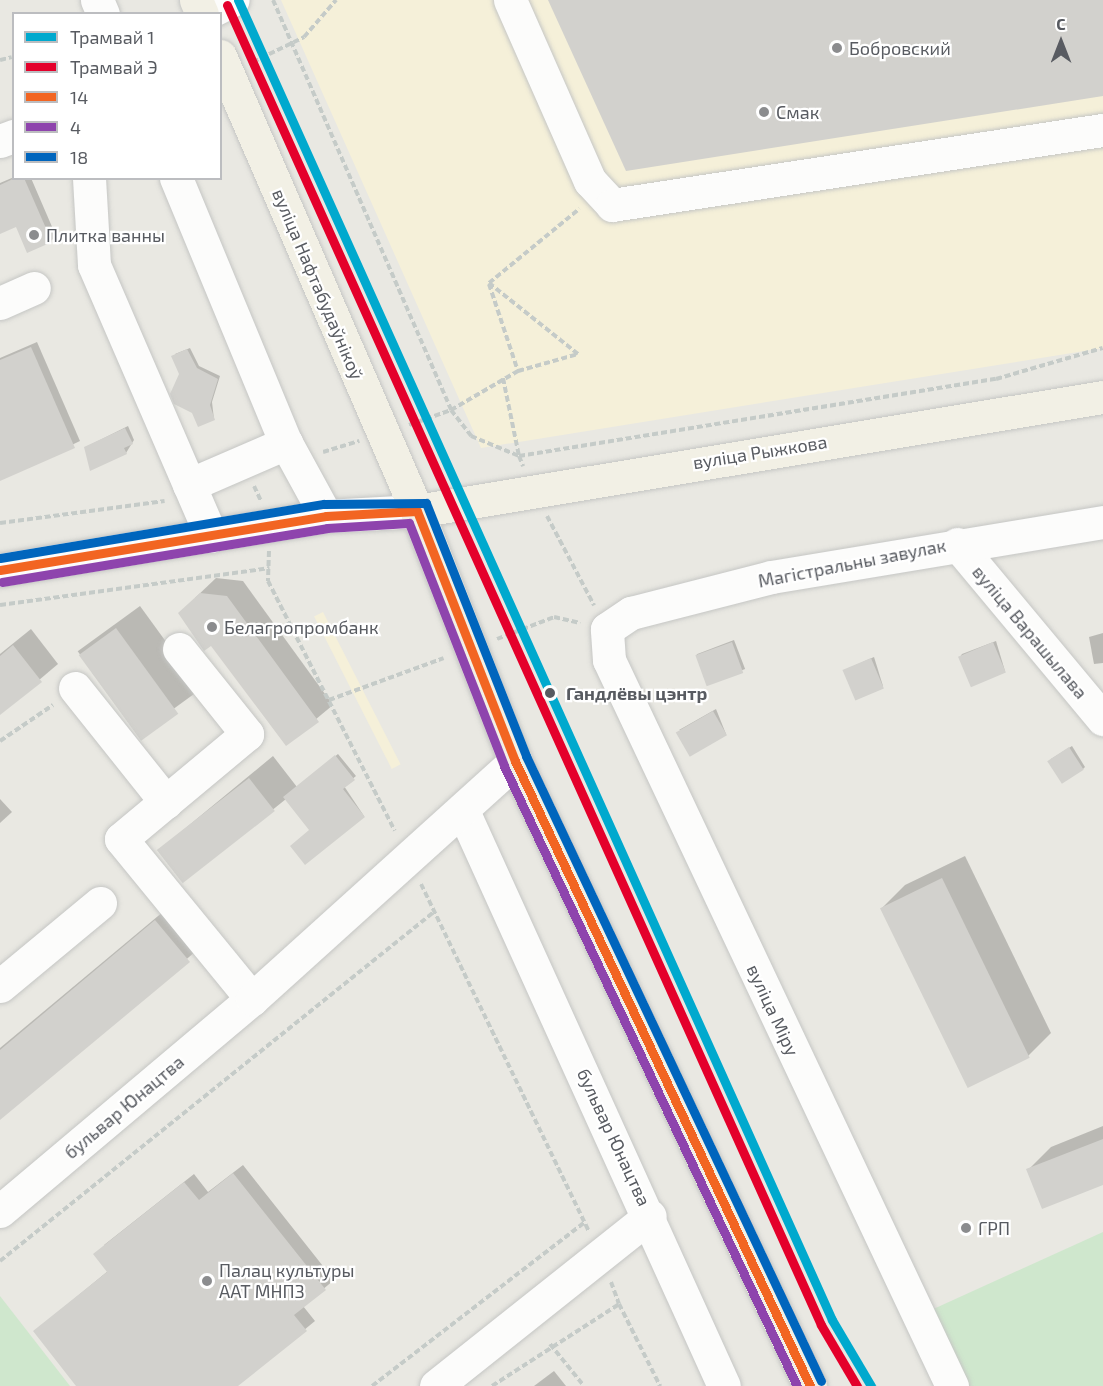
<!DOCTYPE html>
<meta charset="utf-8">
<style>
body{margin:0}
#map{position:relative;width:1103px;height:1386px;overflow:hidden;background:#e9e8e2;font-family:"Exo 2",sans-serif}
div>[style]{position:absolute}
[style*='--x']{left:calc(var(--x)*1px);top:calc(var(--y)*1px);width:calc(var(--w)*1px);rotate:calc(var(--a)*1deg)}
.commercial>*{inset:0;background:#f5f0d9;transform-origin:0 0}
.green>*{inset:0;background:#cfe7cd}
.shadow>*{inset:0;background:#0003;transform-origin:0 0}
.building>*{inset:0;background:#d2d1cd;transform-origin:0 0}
.path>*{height:4px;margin-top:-2px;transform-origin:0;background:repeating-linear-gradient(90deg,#c5cbc8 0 6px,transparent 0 9px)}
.roads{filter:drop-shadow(0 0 2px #c5c6c4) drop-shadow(0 0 2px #c5c6c4)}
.minor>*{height:33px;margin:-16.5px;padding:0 16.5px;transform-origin:16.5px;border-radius:16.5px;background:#fcfcfb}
.major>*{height:33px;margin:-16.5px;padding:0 16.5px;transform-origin:16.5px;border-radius:16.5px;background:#f2f0e5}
.bus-1>*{height:9px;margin:-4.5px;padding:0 4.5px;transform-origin:4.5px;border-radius:4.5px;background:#f26522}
.bus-2>*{height:9px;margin:-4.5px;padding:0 4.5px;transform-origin:4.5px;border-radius:4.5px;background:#8e44ad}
.bus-3>*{height:9px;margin:-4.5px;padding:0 4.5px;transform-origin:4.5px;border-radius:4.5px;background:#0065bd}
.tram-1>*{height:9px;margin:-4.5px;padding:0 4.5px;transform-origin:4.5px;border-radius:4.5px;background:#00a9ce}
.tram-2>*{height:9px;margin:-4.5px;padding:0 4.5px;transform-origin:4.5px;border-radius:4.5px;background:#e4002b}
.dots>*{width:16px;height:16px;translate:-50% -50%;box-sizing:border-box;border:3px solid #fff;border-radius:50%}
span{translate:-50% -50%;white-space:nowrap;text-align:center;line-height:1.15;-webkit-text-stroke:4.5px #fff;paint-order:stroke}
.poi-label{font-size:18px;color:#585b61}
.left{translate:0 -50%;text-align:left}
.street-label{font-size:18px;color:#585b61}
.stop-label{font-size:18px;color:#585b61;font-weight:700}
.legend{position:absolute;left:12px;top:12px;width:210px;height:168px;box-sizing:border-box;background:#fff;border:2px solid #bcbdc0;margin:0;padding:8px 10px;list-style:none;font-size:18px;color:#585b61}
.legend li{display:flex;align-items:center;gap:12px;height:30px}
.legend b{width:30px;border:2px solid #bcbdc0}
.north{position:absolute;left:1031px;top:12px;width:60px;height:60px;-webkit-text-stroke:4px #fff;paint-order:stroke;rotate:0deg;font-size:16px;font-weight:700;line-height:24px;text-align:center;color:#585b61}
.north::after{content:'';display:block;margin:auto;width:21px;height:27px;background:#585b61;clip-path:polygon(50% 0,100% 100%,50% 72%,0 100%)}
</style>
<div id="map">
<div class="commercial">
<i style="clip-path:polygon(281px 0,1103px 0,1103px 348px,481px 448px)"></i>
<i style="left:323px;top:612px;width:171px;height:10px;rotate:63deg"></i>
</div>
<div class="green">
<i style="clip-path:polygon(1103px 1232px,1103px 1386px,966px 1386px,929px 1311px)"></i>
<i style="clip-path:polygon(0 1296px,70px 1386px,0 1386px)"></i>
</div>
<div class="shadow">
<i style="clip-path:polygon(14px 177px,31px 178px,56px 236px,51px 241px,16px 225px,0 232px,0 183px)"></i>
<i style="clip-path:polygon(37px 342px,80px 441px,0 479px,0 358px)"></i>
<i style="clip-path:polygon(190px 348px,199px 366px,220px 376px,212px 402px,214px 419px,180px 374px,175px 354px)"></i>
<i style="clip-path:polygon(128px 426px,134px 440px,126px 453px,86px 447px)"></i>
<i style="clip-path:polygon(216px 578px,243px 581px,333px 705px,286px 744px,195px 598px)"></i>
<i style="left:140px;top:606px;width:103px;height:77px;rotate:54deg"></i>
<i style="clip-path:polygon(31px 629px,58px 664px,0 713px,0 654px)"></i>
<i style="clip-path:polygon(1103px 633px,1103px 663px,1094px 664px,1089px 637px)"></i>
<i style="left:734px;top:640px;width:31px;height:40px;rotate:69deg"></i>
<i style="clip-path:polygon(996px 641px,1005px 671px,960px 657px,962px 654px)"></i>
<i style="clip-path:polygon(874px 657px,883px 686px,845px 671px,847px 669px)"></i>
<i style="clip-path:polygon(716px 709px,726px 734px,679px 730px)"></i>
<i style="clip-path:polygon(1072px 746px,1085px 767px,1083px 769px,1051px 759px)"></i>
<i style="clip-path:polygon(338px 754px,356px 776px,344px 786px,364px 816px,311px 830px,286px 799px,184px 881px,159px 850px,273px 756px,297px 787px)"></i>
<i style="clip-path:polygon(0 799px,12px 812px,0 823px)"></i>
<i style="clip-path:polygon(965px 856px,1051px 1033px,1028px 1056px,882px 908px,905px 885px)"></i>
<i style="clip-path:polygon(176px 901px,209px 940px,0 1118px,0 1048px)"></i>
<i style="clip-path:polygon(1103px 1126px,1103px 1184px,1028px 1170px,1051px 1147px)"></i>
<i style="clip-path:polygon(243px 1165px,334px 1280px,303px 1306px,315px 1321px,236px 1386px,78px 1386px,35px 1331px,108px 1271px,104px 1245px,194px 1174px,208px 1192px)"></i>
<i style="clip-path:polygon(554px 1371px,566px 1386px,534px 1386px)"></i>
</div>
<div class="building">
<i style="clip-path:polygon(548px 0,1103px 0,1103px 96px,626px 171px)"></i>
<i style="clip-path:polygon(15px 178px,24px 178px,52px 242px,27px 253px,16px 227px,0 234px,0 185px)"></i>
<i style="clip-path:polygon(31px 347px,75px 448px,0 481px,0 360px)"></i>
<i style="clip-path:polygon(187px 349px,197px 368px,218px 379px,210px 405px,215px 420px,198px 427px,192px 413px,174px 404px,170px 394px,179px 374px,171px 356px)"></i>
<i style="clip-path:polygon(125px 428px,133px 444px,124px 448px,127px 454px,90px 471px,84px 447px)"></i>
<i style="clip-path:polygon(200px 593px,227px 596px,319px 722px,286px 746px,211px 646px,204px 651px,178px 613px)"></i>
<i style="left:116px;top:628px;width:106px;height:46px;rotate:54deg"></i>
<i style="left:732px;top:642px;width:33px;height:39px;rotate:70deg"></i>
<i style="left:993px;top:642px;width:33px;height:38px;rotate:67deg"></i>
<i style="clip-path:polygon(13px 645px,42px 682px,0 715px,0 656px)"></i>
<i style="left:871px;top:658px;width:33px;height:31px;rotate:67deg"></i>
<i style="left:713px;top:711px;width:28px;height:43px;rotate:60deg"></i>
<i style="left:1069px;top:747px;width:27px;height:26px;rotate:57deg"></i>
<i style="clip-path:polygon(335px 755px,355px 780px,343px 789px,365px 817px,305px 865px,290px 846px,309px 830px,283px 797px)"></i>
<i style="left:249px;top:778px;width:42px;height:117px;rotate:52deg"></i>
<i style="left:942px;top:878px;width:200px;height:69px;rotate:64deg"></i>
<i style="clip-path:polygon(155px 920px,190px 962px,0 1120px,0 1050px)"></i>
<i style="clip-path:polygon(1103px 1139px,1103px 1185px,1042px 1209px,1026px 1169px)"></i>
<i style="clip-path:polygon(233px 1173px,326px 1290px,294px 1315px,307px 1331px,238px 1386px,76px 1386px,33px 1331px,107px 1272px,93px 1254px,184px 1182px,199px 1200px)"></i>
</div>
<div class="path">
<i style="--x:273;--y:0;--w:447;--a:66.5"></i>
<i style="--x:451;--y:410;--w:33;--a:52"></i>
<i style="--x:471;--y:436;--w:52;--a:22.6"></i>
<i style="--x:519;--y:456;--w:11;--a:68"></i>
<i style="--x:0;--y:60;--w:12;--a:-14"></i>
<i style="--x:253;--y:62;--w:57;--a:-26.1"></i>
<i style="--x:304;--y:37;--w:49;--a:-49.1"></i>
<i style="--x:489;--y:284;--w:92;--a:71.6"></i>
<i style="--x:503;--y:378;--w:80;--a:78.4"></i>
<i style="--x:519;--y:456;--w:483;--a:-9.2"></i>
<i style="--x:996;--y:379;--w:111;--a:-16.2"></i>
<i style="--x:409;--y:425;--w:45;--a:-19.7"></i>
<i style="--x:451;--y:410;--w:78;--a:-30.2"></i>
<i style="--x:518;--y:371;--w:62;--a:-15.8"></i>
<i style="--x:578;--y:354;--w:114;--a:-141.4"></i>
<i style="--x:489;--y:283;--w:117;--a:-39.4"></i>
<i style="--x:323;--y:452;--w:38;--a:-17"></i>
<i style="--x:254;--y:486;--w:17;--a:65"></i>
<i style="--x:547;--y:516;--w:101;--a:62.2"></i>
<i style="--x:0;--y:523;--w:166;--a:-7.6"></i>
<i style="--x:269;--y:551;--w:30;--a:92"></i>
<i style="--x:268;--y:581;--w:280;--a:63.1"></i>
<i style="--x:0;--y:605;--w:272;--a:-7.8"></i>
<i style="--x:497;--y:639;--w:61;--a:-21.1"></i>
<i style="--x:554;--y:617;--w:27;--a:13"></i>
<i style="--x:329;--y:700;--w:122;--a:-20.1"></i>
<i style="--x:0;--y:741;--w:64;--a:-34.2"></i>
<i style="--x:421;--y:884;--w:386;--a:64.2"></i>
<i style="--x:0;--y:1261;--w:558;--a:-38.82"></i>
<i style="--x:611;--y:1282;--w:23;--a:70"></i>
<i style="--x:550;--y:1344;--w:54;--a:51"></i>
<i style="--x:372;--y:1386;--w:269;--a:-37.6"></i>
<i style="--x:492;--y:1386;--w:151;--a:-32.8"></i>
<i style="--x:619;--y:1304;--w:92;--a:63.4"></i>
</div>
<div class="roads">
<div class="minor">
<i style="--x:97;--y:0;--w:15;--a:67"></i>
<i style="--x:510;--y:0;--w:198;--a:66.2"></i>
<i style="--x:590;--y:181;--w:33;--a:47"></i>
<i style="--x:612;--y:205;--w:497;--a:-8.7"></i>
<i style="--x:205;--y:14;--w:31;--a:-27"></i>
<i style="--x:0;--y:141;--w:15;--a:-20"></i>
<i style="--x:89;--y:178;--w:87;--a:86.7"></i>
<i style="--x:94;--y:265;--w:295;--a:66.6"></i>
<i style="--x:176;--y:178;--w:287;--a:67.5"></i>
<i style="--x:286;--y:443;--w:83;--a:61.3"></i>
<i style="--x:0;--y:303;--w:37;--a:-24"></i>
<i style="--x:189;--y:485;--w:106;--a:-23.4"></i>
<i style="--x:957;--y:544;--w:228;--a:50.2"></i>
<i style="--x:0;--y:570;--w:330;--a:-9.4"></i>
<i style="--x:326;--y:516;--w:91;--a:-3.1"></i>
<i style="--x:179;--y:649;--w:109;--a:51.3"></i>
<i style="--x:247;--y:734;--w:164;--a:140.2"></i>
<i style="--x:121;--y:839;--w:207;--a:50.7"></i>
<i style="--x:75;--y:688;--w:146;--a:51.4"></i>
<i style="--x:463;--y:811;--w:631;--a:65.59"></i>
<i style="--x:0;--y:986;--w:130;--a:-39.7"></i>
<i style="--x:0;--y:1211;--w:329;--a:-40.1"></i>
<i style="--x:252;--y:999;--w:355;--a:-42.1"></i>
<i style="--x:436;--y:1386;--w:273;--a:-38.5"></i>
<i style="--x:952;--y:1386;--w:803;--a:-115.29"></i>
<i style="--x:609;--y:660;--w:31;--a:-94"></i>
<i style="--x:607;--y:629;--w:29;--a:-34"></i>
<i style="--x:631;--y:613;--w:145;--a:-14.4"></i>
<i style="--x:771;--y:577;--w:337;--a:-9.4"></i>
</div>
<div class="major">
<i style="--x:196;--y:0;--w:15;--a:67"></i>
<i style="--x:220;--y:56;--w:496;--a:66.6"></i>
<i style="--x:417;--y:511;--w:269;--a:68.6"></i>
<i style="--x:515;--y:761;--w:691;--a:64.73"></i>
<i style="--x:417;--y:511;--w:695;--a:-9.44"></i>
</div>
</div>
<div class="bus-1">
<i style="--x:0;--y:570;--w:330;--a:-9.4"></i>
<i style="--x:326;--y:516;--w:91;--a:-3.1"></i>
<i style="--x:417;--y:511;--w:269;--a:68.6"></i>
<i style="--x:515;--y:761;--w:691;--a:64.73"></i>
</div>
<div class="bus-2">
<i style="--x:2;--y:582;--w:329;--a:-9.4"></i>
<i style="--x:327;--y:528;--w:82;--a:-3.5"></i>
<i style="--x:409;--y:523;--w:261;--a:68.6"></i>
<i style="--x:504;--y:766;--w:686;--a:64.71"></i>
</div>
<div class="bus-3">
<i style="--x:0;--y:558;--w:328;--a:-9.5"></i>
<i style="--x:324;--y:504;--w:102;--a:-0.6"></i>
<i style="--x:426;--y:503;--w:272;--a:68.4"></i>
<i style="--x:526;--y:756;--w:691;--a:64.73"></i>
</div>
<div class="tram-1">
<i style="--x:238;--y:0;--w:1447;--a:65.77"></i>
<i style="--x:832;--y:1320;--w:77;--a:59.4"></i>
</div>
<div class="tram-2">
<i style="--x:227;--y:5;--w:1447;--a:65.77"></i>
<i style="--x:821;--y:1325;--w:71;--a:59.5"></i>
</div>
<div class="dots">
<i style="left:837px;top:48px;background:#8b8c8e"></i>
<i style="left:764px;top:112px;background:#8b8c8e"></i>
<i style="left:34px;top:235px;background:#8b8c8e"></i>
<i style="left:212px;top:627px;background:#8b8c8e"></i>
<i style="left:550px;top:693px;background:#585b61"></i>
<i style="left:966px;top:1228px;background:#8b8c8e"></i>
<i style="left:207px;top:1281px;background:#8b8c8e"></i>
</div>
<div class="poi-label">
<span class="left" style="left:849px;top:48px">Бобровский</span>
<span class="left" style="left:776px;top:112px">Смак</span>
<span class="left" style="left:46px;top:235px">Плитка ванны</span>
<span class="left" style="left:224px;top:627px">Белагропромбанк</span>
<span class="left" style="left:978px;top:1228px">ГРП</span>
<span class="left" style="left:219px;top:1281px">Палац культуры<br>ААТ МНПЗ</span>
</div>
<div class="street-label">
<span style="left:318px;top:284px;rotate:67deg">вуліца Нафтабудаўнікоў</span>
<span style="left:760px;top:452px;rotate:-9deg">вуліца Рыжкова</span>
<span style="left:852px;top:563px;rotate:-11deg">Магістральны завулак</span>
<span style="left:1030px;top:632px;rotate:50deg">вуліца Варашылава</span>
<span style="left:773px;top:1010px;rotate:65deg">вуліца Міру</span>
<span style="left:124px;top:1107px;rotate:-40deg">бульвар Юнацтва</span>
<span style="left:614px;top:1137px;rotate:65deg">бульвар Юнацтва</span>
</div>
<div class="stop-label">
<span class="left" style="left:566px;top:693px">Гандлёвы цэнтр</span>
</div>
<ul class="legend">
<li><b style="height:8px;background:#00a9ce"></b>Трамвай 1</li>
<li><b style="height:8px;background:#e4002b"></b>Трамвай Э</li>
<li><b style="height:8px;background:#f26522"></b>14</li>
<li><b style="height:8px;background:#8e44ad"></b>4</li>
<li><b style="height:8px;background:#0065bd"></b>18</li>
</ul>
<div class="north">С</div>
</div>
